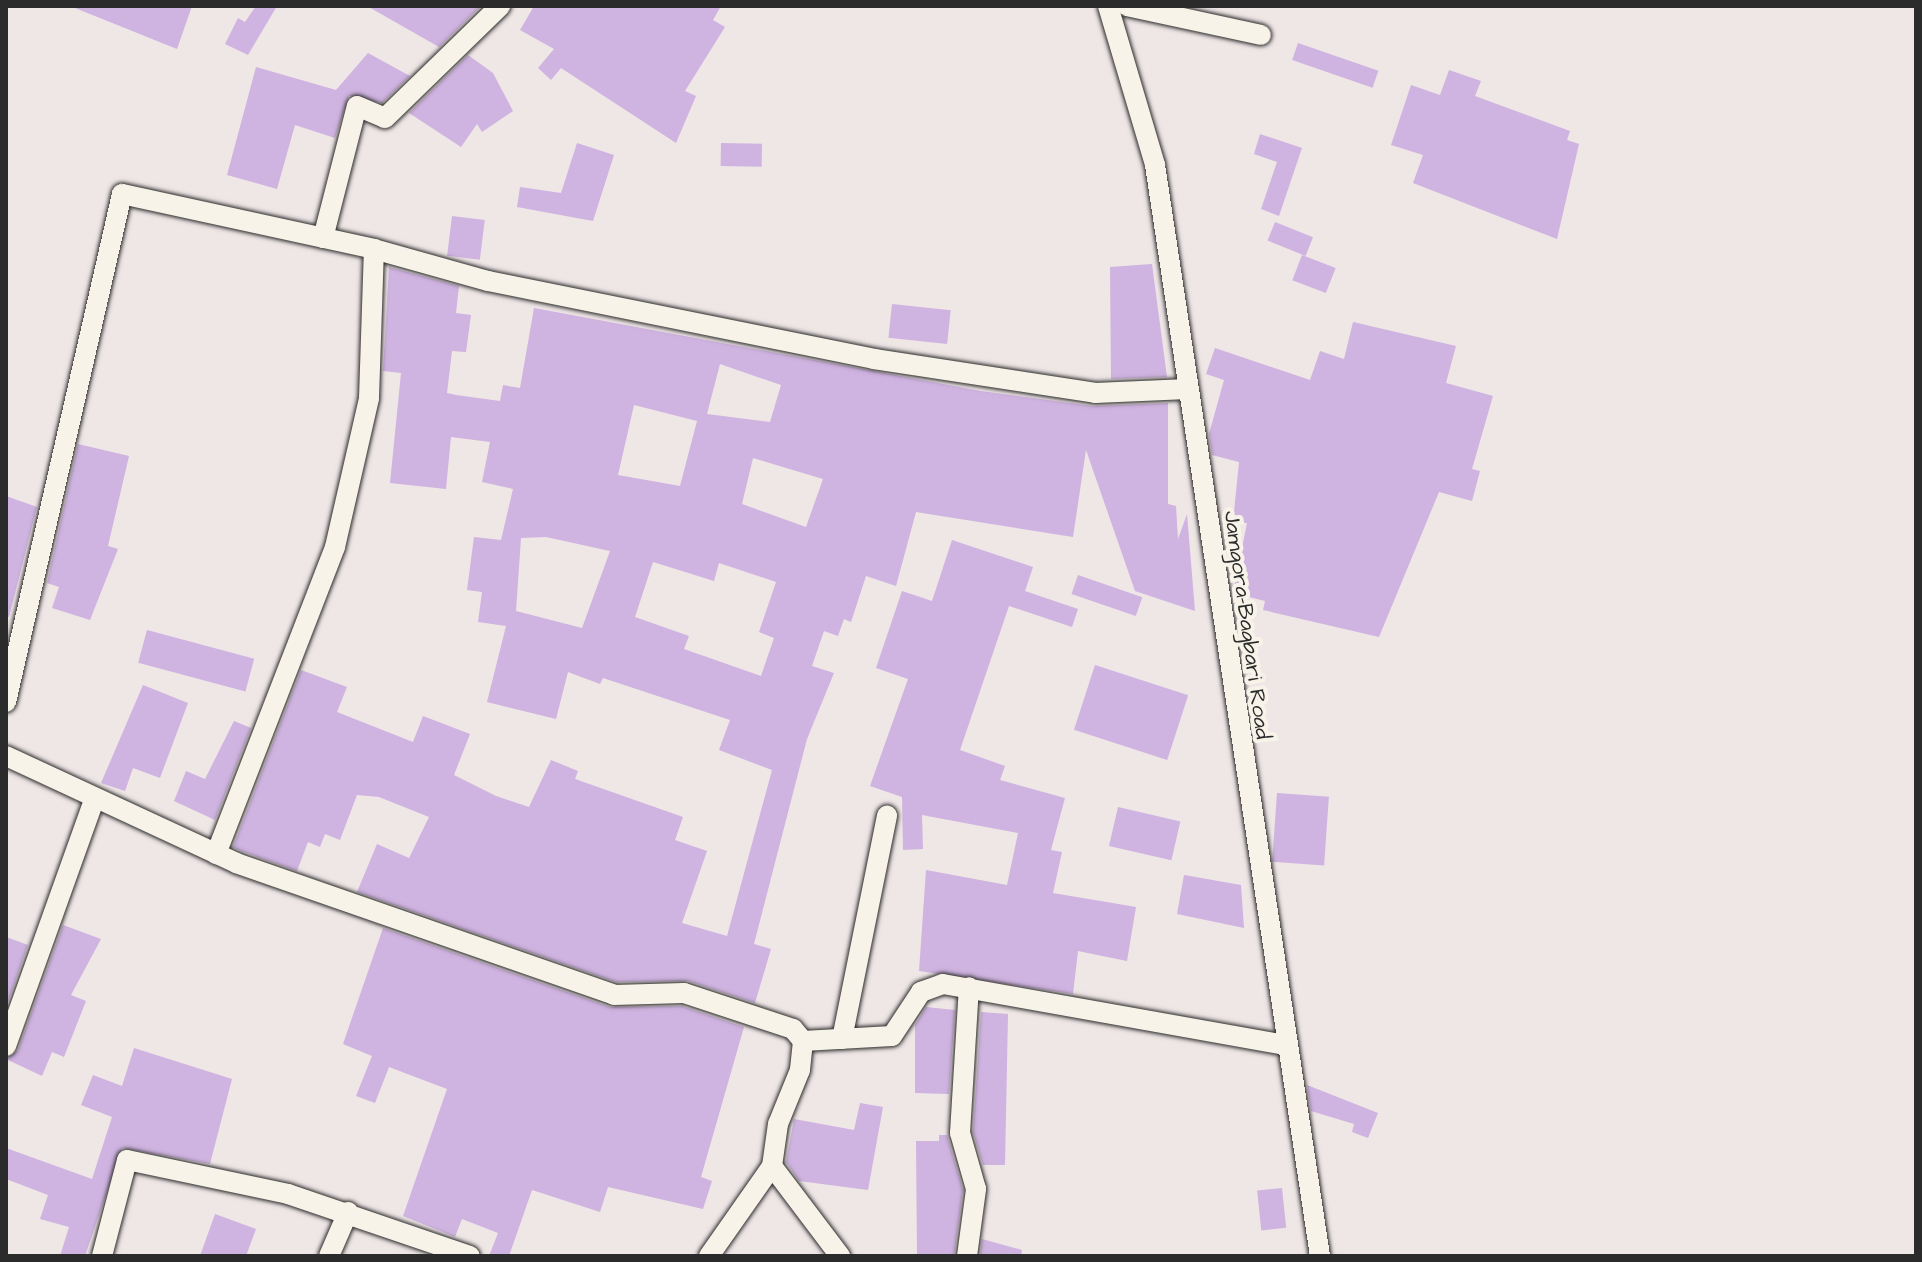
<!DOCTYPE html>
<style>
body{margin:0}
#map{position:relative;width:1922px;height:1262px;overflow:hidden;background:#efe6e6;font-family:"Architects Daughter",sans-serif}
div>[style]{position:absolute}
[style*='--x']{left:calc(var(--x)*1px);top:calc(var(--y)*1px);width:calc(var(--w)*1px);rotate:calc(var(--a)*1deg)}
.building>*{inset:0;background:#cfb3e0;transform-origin:0 0}
.roads{filter:drop-shadow(0 0 2px #2b2b2b) drop-shadow(0 0 2px #2b2b2b)}
.street>*{height:20px;margin:-10px;padding:0 10px;transform-origin:10px;border-radius:10px;background:#f7f3e8}
span{translate:-50% -50%;white-space:nowrap;text-align:center;line-height:1.15;-webkit-text-stroke:8px #f7f3e8;paint-order:stroke}
.street-label{font-size:22px;color:#2b2b2b}
.frame{position:absolute;inset:0;border:8px solid #2b2b2b;pointer-events:none}
</style>
<div id="map">
<div class="building">
<i style="clip-path:polygon(70px 6px,192px 6px,177px 49px)"></i>
<i style="clip-path:polygon(256px 6px,277px 6px,248px 55px,225px 44px,238px 18px,245px 22px)"></i>
<i style="clip-path:polygon(367px 6px,481px 6px,439px 47px)"></i>
<i style="clip-path:polygon(534px 6px,721px 6px,713px 20px,725px 27px,685px 91px,696px 96px,676px 143px,561px 68px,551px 80px,538px 68px,554px 49px,520px 30px)"></i>
<i style="left:1298px;top:43px;width:85px;height:18px;rotate:19deg"></i>
<i style="clip-path:polygon(368px 53px,410px 76px,382px 103px,349px 96px,335px 138px,295px 125px,277px 189px,227px 175px,256px 67px,336px 90px)"></i>
<i style="clip-path:polygon(468px 55px,493px 73px,513px 111px,482px 132px,477px 124px,461px 147px,409px 113px)"></i>
<i style="clip-path:polygon(1449px 70px,1481px 81px,1475px 96px,1570px 131px,1567px 140px,1579px 144px,1557px 239px,1413px 183px,1423px 155px,1391px 145px,1411px 85px,1440px 95px)"></i>
<i style="clip-path:polygon(1260px 134px,1302px 148px,1279px 216px,1261px 209px,1277px 162px,1254px 154px)"></i>
<i style="clip-path:polygon(577px 143px,614px 155px,593px 221px,517px 207px,520px 187px,561px 193px)"></i>
<i style="left:721px;top:143px;width:41px;height:23px;rotate:1deg"></i>
<i style="left:452px;top:216px;width:33px;height:40px;rotate:7deg"></i>
<i style="left:1275px;top:222px;width:41px;height:20px;rotate:22deg"></i>
<i style="left:1302px;top:255px;width:36px;height:27px;rotate:21deg"></i>
<i style="clip-path:polygon(1152px 264px,1167px 377px,1111px 379px,1110px 267px)"></i>
<i style="clip-path:polygon(evenodd,389px 267px,459px 286px,456px 313px,471px 315px,466px 352px,452px 351px,447px 393px,456px 395px,500px 401px,503px 385px,520px 388px,534px 308px,981px 391px,1093px 406px,1168px 403px,1168px 504px,1176px 506px,1178px 539px,1187px 514px,1195px 611px,1135px 591px,1086px 450px,1073px 537px,916px 512px,896px 586px,866px 576px,851px 622px,844px 619px,838px 636px,824px 631px,812px 666px,834px 673px,807px 739px,754px 944px,771px 949px,755px 1003px,688px 981px,616px 982px,357px 892px,377px 844px,409px 858px,429px 817px,379px 797px,357px 795px,340px 840px,325px 834px,320px 847px,308px 842px,297px 871px,241px 851px,233px 847px,301px 670px,347px 687px,337px 712px,413px 742px,423px 716px,470px 734px,454px 775px,496px 796px,529px 807px,551px 760px,578px 771px,575px 779px,683px 817px,675px 840px,707px 851px,682px 923px,727px 936px,772px 770px,719px 750px,730px 720px,603px 678px,600px 684px,568px 672px,556px 719px,487px 702px,506px 626px,478px 622px,482px 592px,467px 590px,474px 537px,501px 540px,513px 489px,482px 482px,490px 442px,451px 437px,446px 489px,390px 483px,401px 373px,383px 371px,389px 267px,720px 364px,781px 385px,770px 422px,707px 414px,720px 364px,389px 267px,634px 405px,697px 421px,680px 486px,618px 475px,634px 405px,389px 267px,753px 458px,823px 479px,806px 527px,742px 504px,753px 458px,389px 267px,546px 537px,610px 551px,582px 628px,516px 611px,521px 538px,546px 537px,389px 267px,653px 562px,714px 581px,719px 563px,776px 582px,759px 632px,774px 638px,761px 676px,684px 649px,689px 636px,635px 617px,653px 562px)"></i>
<i style="left:892px;top:304px;width:59px;height:34px;rotate:6deg"></i>
<i style="clip-path:polygon(1353px 322px,1456px 346px,1446px 383px,1493px 396px,1472px 469px,1480px 471px,1472px 501px,1439px 492px,1379px 637px,1263px 610px,1265px 601px,1233px 593px,1247px 523px,1233px 522px,1239px 462px,1212px 455px,1209px 434px,1224px 380px,1206px 374px,1215px 348px,1310px 380px,1320px 351px,1344px 359px)"></i>
<i style="clip-path:polygon(78px 444px,129px 456px,108px 546px,118px 549px,90px 620px,52px 608px,59px 587px,47px 583px)"></i>
<i style="clip-path:polygon(6px 496px,37px 507px,9px 617px,6px 616px)"></i>
<i style="clip-path:polygon(952px 540px,1033px 567px,1025px 591px,1078px 609px,1072px 627px,1009px 606px,960px 750px,1005px 766px,1000px 780px,1065px 798px,1051px 850px,1062px 852px,1053px 893px,1136px 907px,1127px 961px,1078px 951px,1073px 994px,919px 971px,926px 870px,1007px 885px,1018px 833px,922px 815px,923px 849px,903px 850px,902px 797px,870px 786px,908px 679px,876px 668px,902px 591px,932px 601px)"></i>
<i style="left:1078px;top:575px;width:68px;height:20px;rotate:19deg"></i>
<i style="left:147px;top:630px;width:111px;height:34px;rotate:15deg"></i>
<i style="left:1095px;top:665px;width:98px;height:68px;rotate:18deg"></i>
<i style="clip-path:polygon(143px 685px,188px 703px,160px 778px,133px 768px,125px 791px,101px 783px)"></i>
<i style="clip-path:polygon(234px 721px,251px 728px,215px 820px,174px 801px,186px 771px,205px 779px)"></i>
<i style="left:1277px;top:793px;width:52px;height:69px;rotate:4deg"></i>
<i style="left:1118px;top:807px;width:64px;height:40px;rotate:13deg"></i>
<i style="clip-path:polygon(1184px 875px,1241px 885px,1244px 928px,1177px 914px)"></i>
<i style="clip-path:polygon(63px 925px,101px 939px,71px 995px,86px 1001px,64px 1057px,52px 1052px,42px 1076px,6px 1059px,18px 1050px)"></i>
<i style="clip-path:polygon(383px 928px,610px 1007px,682px 1006px,744px 1027px,701px 1177px,712px 1181px,703px 1209px,608px 1187px,600px 1212px,532px 1190px,509px 1256px,489px 1256px,498px 1233px,462px 1219px,455px 1237px,403px 1216px,447px 1089px,389px 1067px,375px 1103px,356px 1096px,372px 1056px,343px 1044px)"></i>
<i style="clip-path:polygon(6px 937px,28px 945px,6px 1008px)"></i>
<i style="clip-path:polygon(926px 1007px,955px 1010px,949px 1094px,915px 1093px,915px 1025px)"></i>
<i style="clip-path:polygon(981px 1012px,1008px 1014px,1005px 1165px,983px 1165px,973px 1132px)"></i>
<i style="clip-path:polygon(134px 1048px,232px 1079px,210px 1164px,122px 1148px,85px 1256px,60px 1256px,69px 1227px,40px 1219px,48px 1195px,6px 1179px,6px 1148px,92px 1179px,112px 1117px,81px 1105px,93px 1075px,122px 1086px)"></i>
<i style="clip-path:polygon(1307px 1085px,1378px 1113px,1368px 1138px,1352px 1132px,1354px 1124px,1311px 1111px)"></i>
<i style="clip-path:polygon(860px 1103px,883px 1107px,868px 1190px,799px 1181px,786px 1162px,794px 1119px,854px 1130px)"></i>
<i style="clip-path:polygon(939px 1135px,947px 1135px,963px 1190px,954px 1256px,917px 1256px,916px 1141px,939px 1141px)"></i>
<i style="left:1282px;top:1188px;width:40px;height:25px;rotate:84deg"></i>
<i style="clip-path:polygon(215px 1214px,256px 1229px,246px 1256px,200px 1256px)"></i>
<i style="clip-path:polygon(982px 1239px,1022px 1250px,1021px 1256px,980px 1256px)"></i>
</div>
<div class="roads">
<div class="street">
<i style="--x:1108;--y:6;--w:166;--a:73.5"></i>
<i style="--x:1155;--y:165;--w:1103;--a:81.4"></i>
<i style="--x:1127;--y:6;--w:137;--a:12.2"></i>
<i style="--x:323;--y:238;--w:136;--a:-75.6"></i>
<i style="--x:357;--y:106;--w:30;--a:23"></i>
<i style="--x:385;--y:118;--w:161;--a:-44.2"></i>
<i style="--x:6;--y:702;--w:521;--a:-77.14"></i>
<i style="--x:122;--y:194;--w:258;--a:12.3"></i>
<i style="--x:6;--y:756;--w:254;--a:24.9"></i>
<i style="--x:236;--y:863;--w:400;--a:19.2"></i>
<i style="--x:614;--y:995;--w:70;--a:-1.6"></i>
<i style="--x:684;--y:993;--w:115;--a:18.3"></i>
<i style="--x:793;--y:1029;--w:16;--a:50"></i>
<i style="--x:803;--y:1041;--w:29;--a:96"></i>
<i style="--x:800;--y:1070;--w:58;--a:112.2"></i>
<i style="--x:778;--y:1124;--w:42;--a:98.1"></i>
<i style="--x:772;--y:1166;--w:113;--a:52.9"></i>
<i style="--x:216;--y:854;--w:329;--a:-68.8"></i>
<i style="--x:335;--y:547;--w:153;--a:-77.1"></i>
<i style="--x:369;--y:398;--w:149;--a:-88.1"></i>
<i style="--x:374;--y:249;--w:118;--a:15.7"></i>
<i style="--x:488;--y:281;--w:394;--a:11.4"></i>
<i style="--x:874;--y:359;--w:224;--a:8.7"></i>
<i style="--x:1095;--y:393;--w:93;--a:-2.5"></i>
<i style="--x:842;--y:1039;--w:228;--a:-78.6"></i>
<i style="--x:803;--y:1041;--w:89;--a:-3.2"></i>
<i style="--x:892;--y:1036;--w:53;--a:-56.6"></i>
<i style="--x:921;--y:992;--w:23;--a:-20"></i>
<i style="--x:943;--y:984;--w:347;--a:10.1"></i>
<i style="--x:6;--y:1046;--w:263;--a:-70.3"></i>
<i style="--x:102;--y:1256;--w:99;--a:-75.4"></i>
<i style="--x:127;--y:1160;--w:165;--a:11.9"></i>
<i style="--x:288;--y:1194;--w:192;--a:18.8"></i>
<i style="--x:329;--y:1256;--w:48;--a:-66.6"></i>
<i style="--x:709;--y:1256;--w:110;--a:-55"></i>
<i style="--x:967;--y:1256;--w:68;--a:-82.3"></i>
<i style="--x:976;--y:1189;--w:58;--a:-105.9"></i>
<i style="--x:960;--y:1133;--w:146;--a:-86.5"></i>
</div>
</div>
<div class="street-label">
<span style="left:1247px;top:625px;rotate:82deg">Jamgora-Bagbari Road</span>
</div>
<div class="frame"></div>
</div>
